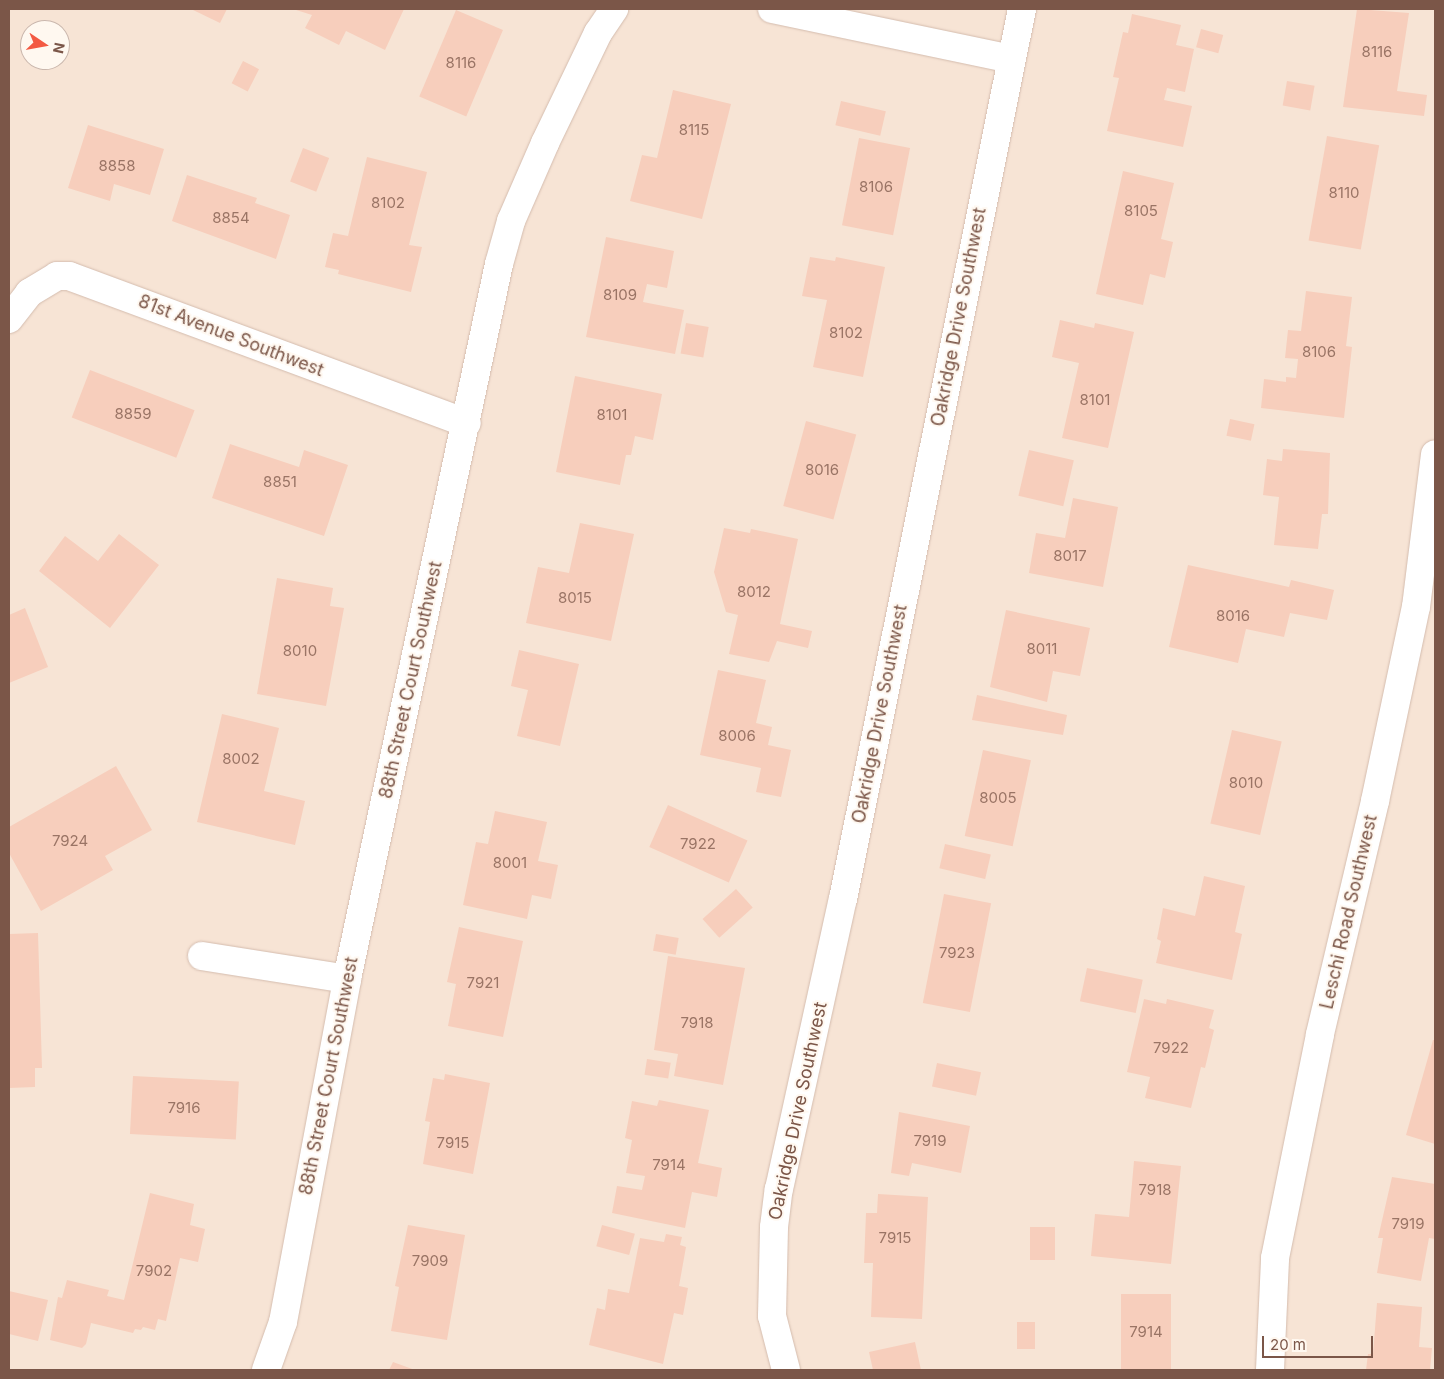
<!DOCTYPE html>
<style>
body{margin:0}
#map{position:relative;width:1444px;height:1379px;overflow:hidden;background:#fef3e7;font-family:Inter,sans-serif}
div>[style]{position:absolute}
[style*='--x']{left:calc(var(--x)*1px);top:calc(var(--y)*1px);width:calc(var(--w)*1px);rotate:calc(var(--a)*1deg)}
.residential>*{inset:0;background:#f7e4d5}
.building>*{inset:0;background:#f7cebc;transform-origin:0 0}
.roads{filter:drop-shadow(0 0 1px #d4bcae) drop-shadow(0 0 1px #d4bcae)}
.minor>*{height:28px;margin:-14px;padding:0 14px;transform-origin:14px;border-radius:14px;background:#fff}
span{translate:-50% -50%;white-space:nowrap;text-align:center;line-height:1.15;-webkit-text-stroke:4px #fff8f0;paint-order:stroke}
.number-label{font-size:15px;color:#9a7465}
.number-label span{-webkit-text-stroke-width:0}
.street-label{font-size:18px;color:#7b5648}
.frame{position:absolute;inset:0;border:10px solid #7b5648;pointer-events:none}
.north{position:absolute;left:20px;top:20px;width:50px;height:50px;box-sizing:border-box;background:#fff8f0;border:1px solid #cab7ad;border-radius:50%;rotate:102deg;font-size:14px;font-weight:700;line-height:20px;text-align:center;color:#7b5648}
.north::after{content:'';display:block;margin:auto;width:18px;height:22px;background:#f35942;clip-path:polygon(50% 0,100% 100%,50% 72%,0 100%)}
.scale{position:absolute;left:1262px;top:1336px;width:111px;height:22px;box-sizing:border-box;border:2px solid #7b5648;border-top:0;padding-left:6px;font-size:15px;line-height:18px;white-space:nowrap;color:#7b5648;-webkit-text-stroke:4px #fff8f0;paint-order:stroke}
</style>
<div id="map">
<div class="residential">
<i style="clip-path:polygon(evenodd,9px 9px,1435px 9px,1435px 1370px,9px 1370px,9px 9px,30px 30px,60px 30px,60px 60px,30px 60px,30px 30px)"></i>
</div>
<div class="building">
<i style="clip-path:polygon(191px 9px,227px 9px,220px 23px)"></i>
<i style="clip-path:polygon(293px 9px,404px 9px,385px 50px,346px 31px,339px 45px,305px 28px,312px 15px)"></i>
<i style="clip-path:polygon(1357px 9px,1409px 13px,1397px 91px,1427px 95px,1424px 116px,1343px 107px)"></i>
<i style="left:456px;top:10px;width:51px;height:94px;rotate:23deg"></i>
<i style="clip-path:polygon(1132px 14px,1181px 25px,1176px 45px,1194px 49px,1185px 92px,1167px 88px,1164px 100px,1192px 106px,1183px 147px,1107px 131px,1119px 78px,1113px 77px,1123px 32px,1128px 33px)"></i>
<i style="left:1201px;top:29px;width:23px;height:19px;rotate:15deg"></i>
<i style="left:243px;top:61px;width:18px;height:25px;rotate:27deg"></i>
<i style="left:1287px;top:81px;width:28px;height:25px;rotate:10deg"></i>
<i style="clip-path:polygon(673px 90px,731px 104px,702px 219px,630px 201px,642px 155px,657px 158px)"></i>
<i style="left:841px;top:101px;width:46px;height:25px;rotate:13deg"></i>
<i style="clip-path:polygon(88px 125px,164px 149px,150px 195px,114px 184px,110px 201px,68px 188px)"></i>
<i style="left:1327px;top:136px;width:53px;height:106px;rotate:10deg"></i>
<i style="left:859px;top:138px;width:52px;height:89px;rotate:11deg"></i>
<i style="left:303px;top:148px;width:28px;height:36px;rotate:21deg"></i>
<i style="clip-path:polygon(367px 157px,427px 172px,409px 245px,422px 247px,411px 292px,338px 274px,339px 270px,325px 267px,333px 233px,348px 236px)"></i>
<i style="clip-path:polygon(1123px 171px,1174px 183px,1161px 239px,1173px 242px,1165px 278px,1150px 274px,1143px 305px,1096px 294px)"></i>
<i style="clip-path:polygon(187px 175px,257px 198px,255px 203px,290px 215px,276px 259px,172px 221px)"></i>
<i style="clip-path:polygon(606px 237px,674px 251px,667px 288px,647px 284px,643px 302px,684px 310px,675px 354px,586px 337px)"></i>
<i style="clip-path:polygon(810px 257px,835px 261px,836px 257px,885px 267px,863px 377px,813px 367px,827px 300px,802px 296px)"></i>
<i style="clip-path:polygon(1306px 291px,1352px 297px,1346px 346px,1352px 347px,1344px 418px,1261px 408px,1264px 379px,1286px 382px,1286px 377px,1296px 378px,1298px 359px,1285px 358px,1288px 330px,1301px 331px)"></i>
<i style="clip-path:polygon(1060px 320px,1094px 328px,1095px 323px,1134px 332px,1108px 448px,1062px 438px,1079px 363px,1052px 357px)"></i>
<i style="left:686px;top:323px;width:23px;height:31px;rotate:10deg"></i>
<i style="left:90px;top:370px;width:112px;height:51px;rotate:21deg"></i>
<i style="clip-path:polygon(575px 376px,662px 394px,653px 440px,635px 436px,631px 455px,626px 455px,620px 485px,556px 472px)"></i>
<i style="left:1230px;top:419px;width:25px;height:17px;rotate:12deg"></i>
<i style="left:806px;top:421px;width:52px;height:88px;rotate:15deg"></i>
<i style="clip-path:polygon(230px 444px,299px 467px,304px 450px,348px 465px,324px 536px,212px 498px)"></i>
<i style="clip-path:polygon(1283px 449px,1330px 453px,1328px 514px,1322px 514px,1318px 549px,1274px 545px,1279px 497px,1263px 495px,1267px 459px,1282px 461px)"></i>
<i style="left:1029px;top:450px;width:46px;height:47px;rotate:13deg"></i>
<i style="clip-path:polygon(1073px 498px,1118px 507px,1103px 587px,1029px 573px,1036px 533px,1065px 538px)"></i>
<i style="clip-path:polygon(580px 523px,634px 534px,611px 641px,526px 623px,538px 567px,569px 573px)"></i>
<i style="clip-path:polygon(724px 528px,750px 533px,751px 529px,798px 539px,780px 624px,812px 631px,808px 648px,777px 641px,769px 662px,729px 654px,738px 615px,726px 612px,714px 572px)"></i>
<i style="clip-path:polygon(119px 534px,159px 565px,110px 628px,39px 571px,65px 536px,98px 561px)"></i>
<i style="clip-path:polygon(1188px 565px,1289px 587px,1291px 580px,1334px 590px,1327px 620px,1290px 613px,1284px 637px,1246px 629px,1238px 663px,1169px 647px)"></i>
<i style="clip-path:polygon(277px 578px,333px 588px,330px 606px,344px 608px,326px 706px,257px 694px)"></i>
<i style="clip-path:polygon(25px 608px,48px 667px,9px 683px,9px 615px)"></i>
<i style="clip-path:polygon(1006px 610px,1090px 628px,1080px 676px,1053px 671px,1047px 702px,990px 687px)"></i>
<i style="clip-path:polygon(519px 650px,579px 664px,560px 746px,517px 736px,528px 690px,511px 686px)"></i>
<i style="clip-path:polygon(718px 670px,766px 680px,756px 723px,772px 727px,768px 745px,791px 750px,781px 797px,756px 792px,761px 768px,700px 755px)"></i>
<i style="clip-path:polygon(977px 695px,1067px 715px,1063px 735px,972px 720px)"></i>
<i style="clip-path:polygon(222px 714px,279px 728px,264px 791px,305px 801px,295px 845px,197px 822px)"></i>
<i style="left:1232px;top:730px;width:51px;height:96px;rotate:13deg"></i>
<i style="left:983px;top:750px;width:49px;height:88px;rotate:12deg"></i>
<i style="clip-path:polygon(116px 766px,152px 830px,105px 856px,113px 870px,41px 911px,9px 853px,9px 827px)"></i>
<i style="left:668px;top:805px;width:87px;height:46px;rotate:24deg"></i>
<i style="clip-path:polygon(495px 811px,547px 822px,538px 861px,558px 865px,551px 899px,532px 895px,527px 919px,463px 905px,476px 842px,488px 844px)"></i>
<i style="left:945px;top:844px;width:47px;height:25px;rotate:13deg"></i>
<i style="clip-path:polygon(1204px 876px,1245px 886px,1235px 932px,1242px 934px,1232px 980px,1156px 963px,1161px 941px,1157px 939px,1163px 908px,1195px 916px)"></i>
<i style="left:736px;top:889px;width:25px;height:45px;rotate:48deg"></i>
<i style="left:944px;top:894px;width:48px;height:111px;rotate:11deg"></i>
<i style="clip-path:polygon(459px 927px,523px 941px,503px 1037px,448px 1026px,456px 984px,447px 982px)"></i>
<i style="clip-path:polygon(38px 933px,42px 1068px,35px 1068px,35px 1087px,9px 1088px,9px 934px)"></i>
<i style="left:656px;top:934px;width:23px;height:17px;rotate:10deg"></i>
<i style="clip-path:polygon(668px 956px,745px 968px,723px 1085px,674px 1076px,678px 1054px,654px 1050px)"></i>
<i style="left:1087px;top:968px;width:57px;height:34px;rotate:12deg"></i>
<i style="clip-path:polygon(1144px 999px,1166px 1004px,1167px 999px,1214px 1010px,1209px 1028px,1214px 1030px,1205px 1068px,1201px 1067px,1191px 1108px,1145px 1098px,1150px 1077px,1127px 1072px)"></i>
<i style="clip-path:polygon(1433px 1040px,1435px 1040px,1435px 1144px,1406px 1135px)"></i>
<i style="left:647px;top:1059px;width:24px;height:16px;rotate:9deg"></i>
<i style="left:937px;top:1063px;width:45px;height:24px;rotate:12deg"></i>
<i style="clip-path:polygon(445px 1074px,490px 1083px,473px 1174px,423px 1164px,430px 1122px,425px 1121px,433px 1078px,444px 1080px)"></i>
<i style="left:133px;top:1076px;width:106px;height:58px;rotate:3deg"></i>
<i style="clip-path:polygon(659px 1100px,709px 1110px,698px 1163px,722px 1168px,717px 1197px,692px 1192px,685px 1228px,612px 1213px,617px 1186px,642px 1190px,645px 1176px,626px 1173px,632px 1140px,625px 1138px,632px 1101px,657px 1106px)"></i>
<i style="clip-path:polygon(899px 1112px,970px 1126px,961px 1173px,912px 1163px,909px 1176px,891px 1173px)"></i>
<i style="clip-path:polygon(1134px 1161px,1181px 1166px,1171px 1264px,1091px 1256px,1095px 1214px,1129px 1217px)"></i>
<i style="clip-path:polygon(1392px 1177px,1435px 1184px,1435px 1239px,1429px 1238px,1421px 1281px,1377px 1273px,1383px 1238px,1378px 1238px)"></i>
<i style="clip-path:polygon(150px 1193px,194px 1204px,190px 1225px,205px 1229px,198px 1262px,180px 1258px,166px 1321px,158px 1319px,155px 1330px,143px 1327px,141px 1330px,135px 1329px,133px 1333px,91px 1323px,86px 1344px,82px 1348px,50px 1340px,58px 1297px,62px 1298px,67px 1280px,109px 1290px,107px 1296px,124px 1300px)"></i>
<i style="clip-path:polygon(878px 1194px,928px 1197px,922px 1319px,871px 1317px,873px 1263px,864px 1263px,866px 1213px,877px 1213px)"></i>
<i style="clip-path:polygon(408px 1225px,465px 1235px,447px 1340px,391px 1331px,399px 1287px,395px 1286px)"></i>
<i style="left:602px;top:1225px;width:34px;height:22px;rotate:15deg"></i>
<i style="left:1030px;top:1227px;width:25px;height:33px"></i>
<i style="clip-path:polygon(666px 1234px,682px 1237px,680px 1245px,686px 1247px,679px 1286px,688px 1288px,683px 1315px,674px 1313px,663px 1364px,589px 1345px,597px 1308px,605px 1310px,608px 1289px,629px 1293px,640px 1238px,664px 1242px)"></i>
<i style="clip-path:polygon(9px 1291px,48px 1300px,38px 1341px,9px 1334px)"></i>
<i style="left:1121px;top:1294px;width:50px;height:76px"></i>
<i style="clip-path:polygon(1377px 1303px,1422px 1307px,1419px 1347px,1432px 1348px,1430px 1370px,1366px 1370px,1368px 1354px,1373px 1354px)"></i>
<i style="left:1017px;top:1322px;width:18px;height:27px"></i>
<i style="clip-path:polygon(915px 1342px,921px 1370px,873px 1370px,869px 1352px)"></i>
<i style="clip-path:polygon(393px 1362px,415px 1370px,389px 1370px)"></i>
</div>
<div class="roads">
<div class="minor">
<i style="--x:772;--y:9;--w:244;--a:11.8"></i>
<i style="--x:9;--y:319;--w:33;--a:-52"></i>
<i style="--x:29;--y:293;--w:33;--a:-31"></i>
<i style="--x:57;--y:276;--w:12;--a:0"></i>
<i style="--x:69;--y:276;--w:424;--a:20.3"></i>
<i style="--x:202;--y:956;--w:147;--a:9"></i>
<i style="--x:266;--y:1370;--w:51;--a:-70.5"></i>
<i style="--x:283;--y:1322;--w:349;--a:-79.4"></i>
<i style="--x:347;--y:979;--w:731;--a:-78"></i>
<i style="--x:499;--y:264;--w:45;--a:-74.4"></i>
<i style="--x:511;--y:221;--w:85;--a:-66.4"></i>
<i style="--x:545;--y:143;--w:122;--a:-64.3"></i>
<i style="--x:598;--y:33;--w:29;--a:-56"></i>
<i style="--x:786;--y:1370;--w:56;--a:-104.5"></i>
<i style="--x:772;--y:1316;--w:89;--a:-88.7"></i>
<i style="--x:774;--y:1227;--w:38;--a:-83"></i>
<i style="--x:779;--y:1189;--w:297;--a:-77.6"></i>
<i style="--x:843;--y:899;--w:908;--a:-78.63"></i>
<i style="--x:1270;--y:1370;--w:112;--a:-87.4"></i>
<i style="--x:1275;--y:1258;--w:228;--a:-78.6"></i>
<i style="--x:1320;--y:1034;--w:239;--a:-76.7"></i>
<i style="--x:1375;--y:801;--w:198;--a:-78.1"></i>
<i style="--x:1416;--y:607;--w:154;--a:-82.9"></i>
</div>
</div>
<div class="number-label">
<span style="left:1377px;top:52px">8116</span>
<span style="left:461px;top:63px">8116</span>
<span style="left:694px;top:130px">8115</span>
<span style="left:117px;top:166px">8858</span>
<span style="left:876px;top:187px">8106</span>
<span style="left:1344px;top:193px">8110</span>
<span style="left:388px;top:203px">8102</span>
<span style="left:1141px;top:211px">8105</span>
<span style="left:231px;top:218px">8854</span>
<span style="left:620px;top:295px">8109</span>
<span style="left:846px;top:333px">8102</span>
<span style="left:1319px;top:352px">8106</span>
<span style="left:1095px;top:400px">8101</span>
<span style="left:133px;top:414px">8859</span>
<span style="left:612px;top:415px">8101</span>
<span style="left:822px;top:470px">8016</span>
<span style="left:280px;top:482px">8851</span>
<span style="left:1070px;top:556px">8017</span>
<span style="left:754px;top:592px">8012</span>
<span style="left:575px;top:598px">8015</span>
<span style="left:1233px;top:616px">8016</span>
<span style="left:1042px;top:649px">8011</span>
<span style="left:300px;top:651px">8010</span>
<span style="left:737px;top:736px">8006</span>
<span style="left:241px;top:759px">8002</span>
<span style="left:1246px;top:783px">8010</span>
<span style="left:998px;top:798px">8005</span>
<span style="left:70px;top:841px">7924</span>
<span style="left:698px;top:844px">7922</span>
<span style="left:510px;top:863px">8001</span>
<span style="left:957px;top:953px">7923</span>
<span style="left:483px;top:983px">7921</span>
<span style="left:697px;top:1023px">7918</span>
<span style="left:1171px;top:1048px">7922</span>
<span style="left:184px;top:1108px">7916</span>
<span style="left:930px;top:1141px">7919</span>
<span style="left:453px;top:1143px">7915</span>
<span style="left:669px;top:1165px">7914</span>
<span style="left:1155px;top:1190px">7918</span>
<span style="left:1408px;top:1224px">7919</span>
<span style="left:895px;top:1238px">7915</span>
<span style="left:430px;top:1261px">7909</span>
<span style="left:154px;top:1271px">7902</span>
<span style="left:1146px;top:1332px">7914</span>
</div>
<div class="street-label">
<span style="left:959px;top:317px;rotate:-79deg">Oakridge Drive Southwest</span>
<span style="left:231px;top:336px;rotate:21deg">81st Avenue Southwest</span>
<span style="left:411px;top:680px;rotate:-78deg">88th Street Court Southwest</span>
<span style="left:880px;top:714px;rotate:-79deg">Oakridge Drive Southwest</span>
<span style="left:1349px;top:912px;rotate:-77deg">Leschi Road Southwest</span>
<span style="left:329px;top:1076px;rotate:-79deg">88th Street Court Southwest</span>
<span style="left:798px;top:1111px;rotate:-78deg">Oakridge Drive Southwest</span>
</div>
<div class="frame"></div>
<div class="north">N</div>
<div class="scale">20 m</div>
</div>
